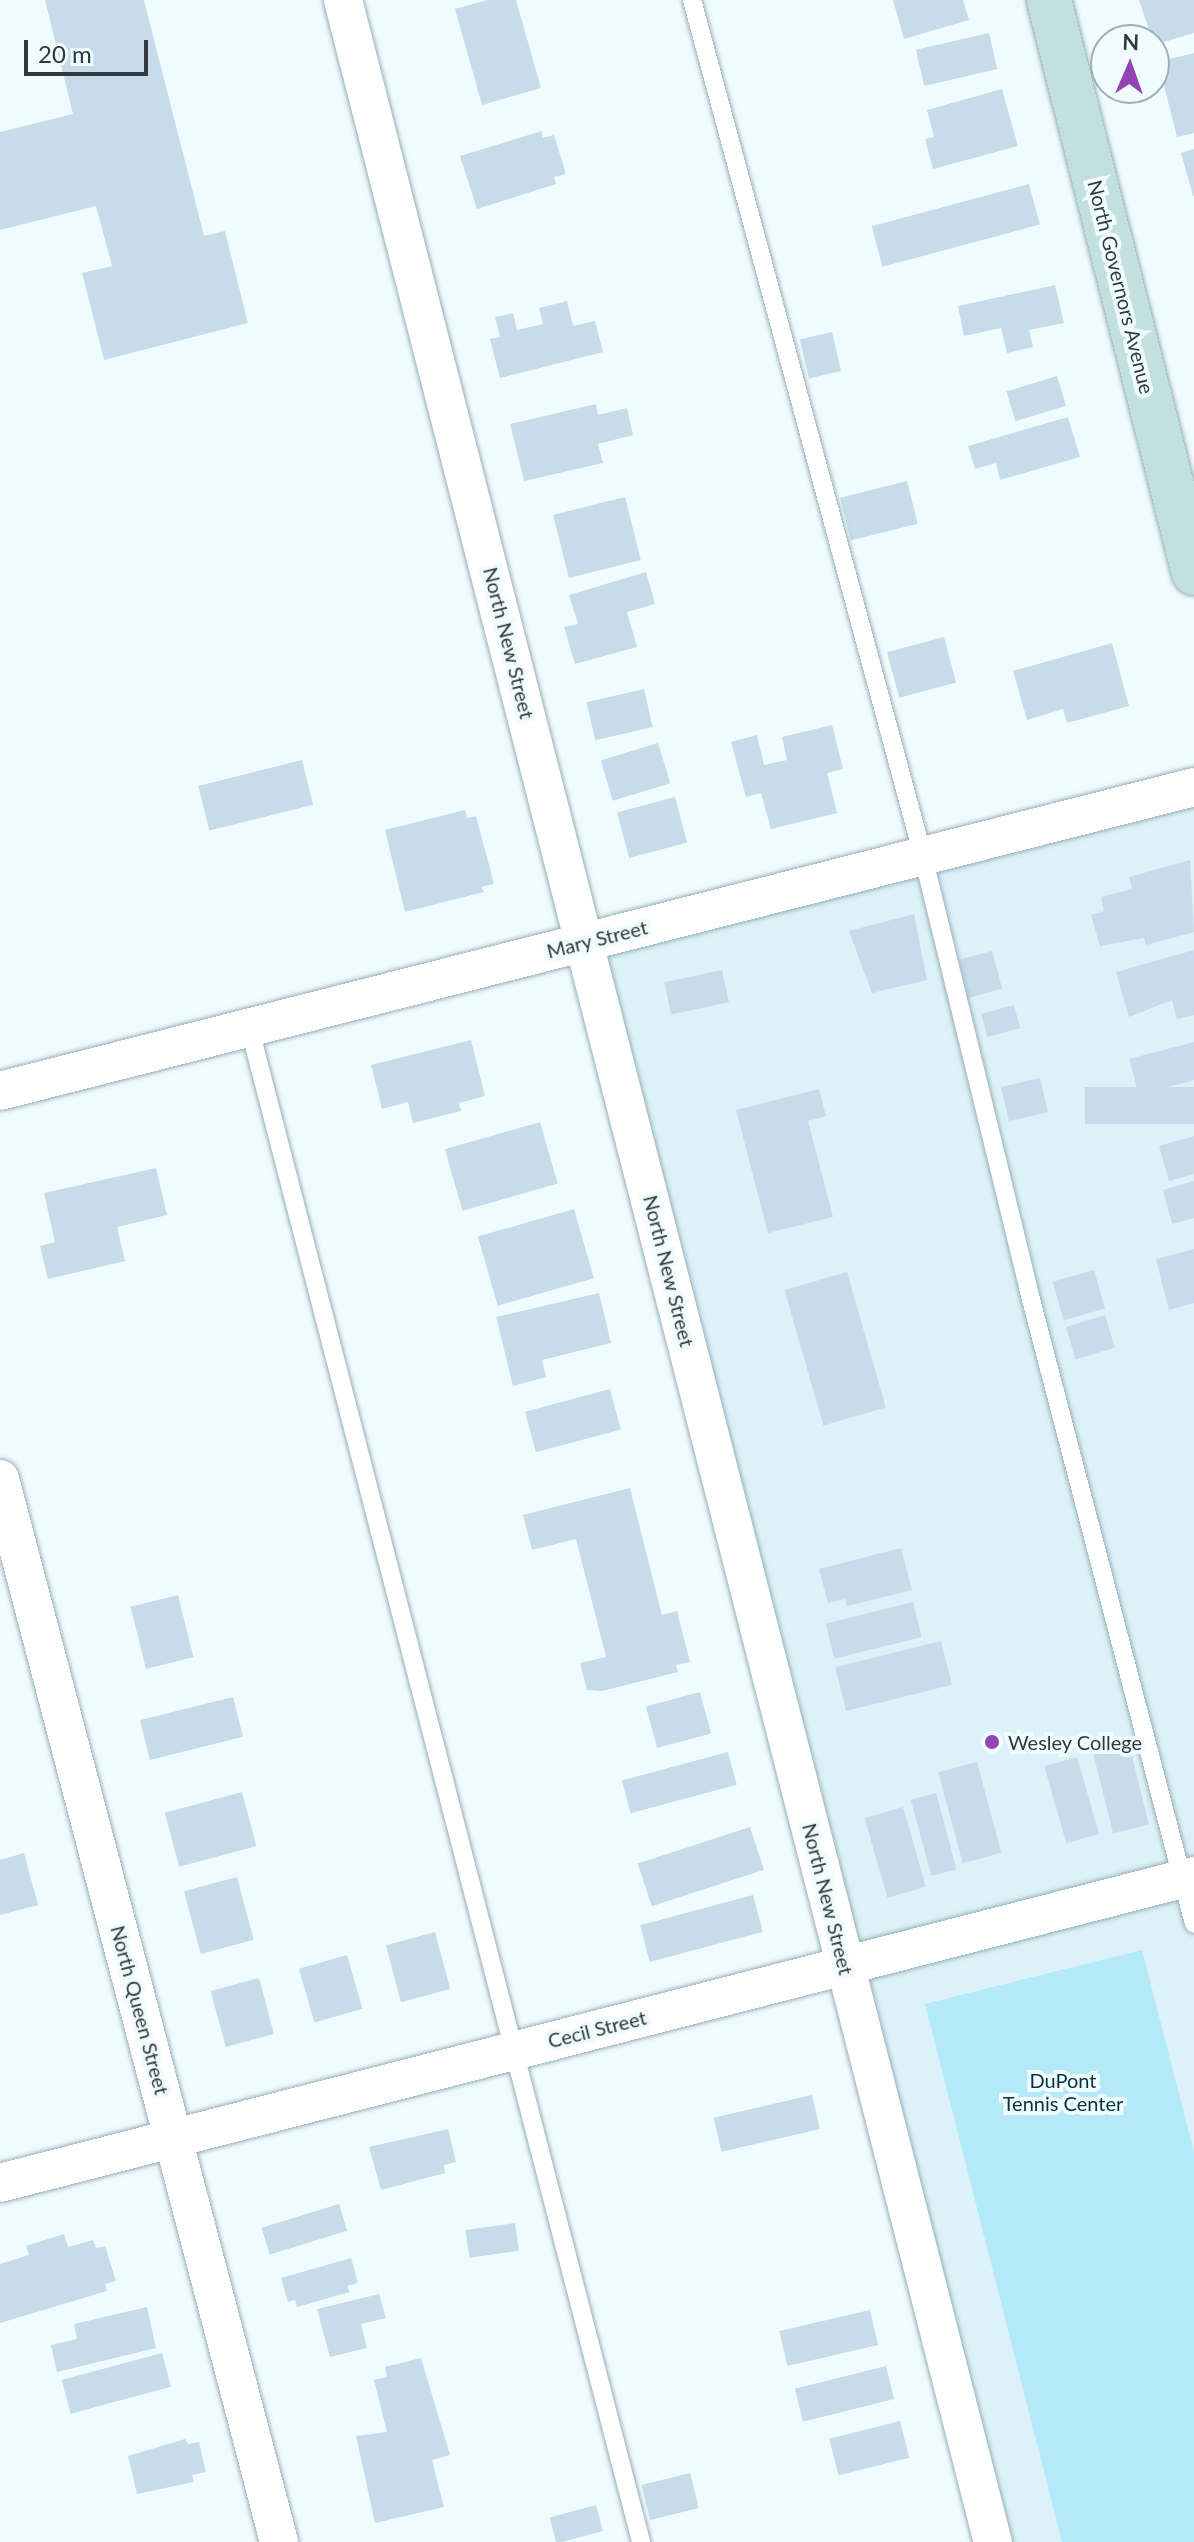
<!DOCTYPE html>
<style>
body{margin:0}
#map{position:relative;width:1194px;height:2542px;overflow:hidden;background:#f0fbfe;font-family:Lato,sans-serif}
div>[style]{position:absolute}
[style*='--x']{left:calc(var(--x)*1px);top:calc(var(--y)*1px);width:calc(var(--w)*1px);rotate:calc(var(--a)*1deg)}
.built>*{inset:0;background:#dcf1f8}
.green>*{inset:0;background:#b3e9f9}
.building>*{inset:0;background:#c6dcea;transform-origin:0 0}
.roads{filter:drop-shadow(0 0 2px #96b0b7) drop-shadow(0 0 2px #96b0b7)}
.service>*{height:18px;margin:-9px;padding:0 9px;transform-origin:9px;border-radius:9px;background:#fff}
.minor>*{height:38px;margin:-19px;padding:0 19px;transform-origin:19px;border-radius:19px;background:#fff}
.secondary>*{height:44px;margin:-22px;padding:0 22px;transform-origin:22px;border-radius:22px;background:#c3e0e1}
.dots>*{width:22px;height:22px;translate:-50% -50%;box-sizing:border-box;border:4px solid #f0fbfe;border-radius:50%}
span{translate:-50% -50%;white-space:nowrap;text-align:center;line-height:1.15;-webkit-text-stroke:8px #f0fbfe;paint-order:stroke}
.street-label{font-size:20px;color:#303a3e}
.poi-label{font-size:20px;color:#303a3e}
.left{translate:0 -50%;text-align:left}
.park-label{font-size:20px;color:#033541}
.north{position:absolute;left:1090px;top:24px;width:80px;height:80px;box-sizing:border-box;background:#f0fbfe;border:2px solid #a3aeb1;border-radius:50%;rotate:2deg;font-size:22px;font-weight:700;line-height:32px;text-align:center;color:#303a3e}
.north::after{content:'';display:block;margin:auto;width:28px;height:36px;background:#9344b4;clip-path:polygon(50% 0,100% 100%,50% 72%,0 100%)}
.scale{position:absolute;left:24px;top:40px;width:124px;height:36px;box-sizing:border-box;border:4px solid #303a3e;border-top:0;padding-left:10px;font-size:24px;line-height:28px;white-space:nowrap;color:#303a3e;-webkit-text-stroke:6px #f0fbfe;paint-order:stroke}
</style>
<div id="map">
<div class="built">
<i style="clip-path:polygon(1194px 786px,1194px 2542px,994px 2542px,586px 941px)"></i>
</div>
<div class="green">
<i style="clip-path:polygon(1142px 1950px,1194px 2152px,1194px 2542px,1062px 2542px,925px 2004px)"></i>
</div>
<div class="building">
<i style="clip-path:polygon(45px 0,144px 0,204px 236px,225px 231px,248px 323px,104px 360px,82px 273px,112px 266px,96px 206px,0 230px,0 132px,73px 114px)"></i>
<i style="clip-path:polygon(488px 0,516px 0,541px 88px,482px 105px,455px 9px)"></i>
<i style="clip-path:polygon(893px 0,963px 0,969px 20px,904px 39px)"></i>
<i style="clip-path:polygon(1139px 0,1194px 0,1194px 33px,1154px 45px)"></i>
<i style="left:989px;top:33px;width:37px;height:75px;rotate:77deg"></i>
<i style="clip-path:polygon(1194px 53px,1194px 133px,1177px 137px,1158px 62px)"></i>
<i style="clip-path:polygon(1002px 89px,1018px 146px,933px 169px,925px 139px,934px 137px,927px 110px)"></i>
<i style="clip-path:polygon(542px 131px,542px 138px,554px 135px,566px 174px,554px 177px,556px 184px,477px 209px,460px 156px)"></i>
<i style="clip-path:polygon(1194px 149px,1194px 196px,1193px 196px,1181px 153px)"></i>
<i style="left:1029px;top:184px;width:42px;height:163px;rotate:75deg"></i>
<i style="clip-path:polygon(1055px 285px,1064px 323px,1029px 330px,1033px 347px,1007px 353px,1001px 328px,964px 336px,958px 306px)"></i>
<i style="clip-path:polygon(567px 301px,573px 326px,595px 321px,603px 352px,500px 378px,490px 339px,500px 337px,495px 317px,513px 313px,517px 330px,543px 324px,539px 308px)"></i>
<i style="left:832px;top:332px;width:40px;height:33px;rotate:77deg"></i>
<i style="left:1057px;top:376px;width:31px;height:53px;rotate:73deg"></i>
<i style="clip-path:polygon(596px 404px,598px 415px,627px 408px,633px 435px,598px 444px,603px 463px,524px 481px,510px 424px)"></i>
<i style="clip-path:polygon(1068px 417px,1080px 457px,1000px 480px,996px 463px,975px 469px,968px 446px)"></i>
<i style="left:907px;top:481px;width:44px;height:69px;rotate:76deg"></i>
<i style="left:625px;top:497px;width:65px;height:74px;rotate:76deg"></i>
<i style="clip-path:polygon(646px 572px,655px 604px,627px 612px,637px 647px,575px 664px,564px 627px,578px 624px,569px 595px)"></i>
<i style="left:944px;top:637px;width:47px;height:59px;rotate:75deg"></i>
<i style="clip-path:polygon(1112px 643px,1129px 706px,1067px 723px,1063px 709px,1027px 720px,1013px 671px)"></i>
<i style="left:644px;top:689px;width:39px;height:59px;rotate:77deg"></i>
<i style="clip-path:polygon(832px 725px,843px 769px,827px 773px,837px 813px,771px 829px,761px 793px,746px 797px,731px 742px,757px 735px,764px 765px,787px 760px,782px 737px)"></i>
<i style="left:658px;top:743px;width:42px;height:60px;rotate:73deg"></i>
<i style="left:302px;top:760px;width:46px;height:107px;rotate:76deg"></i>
<i style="left:675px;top:797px;width:47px;height:60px;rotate:75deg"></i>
<i style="clip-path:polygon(465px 810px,467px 818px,476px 816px,494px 884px,481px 887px,484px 892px,405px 912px,385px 830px)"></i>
<i style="clip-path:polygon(1190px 860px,1194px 932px,1146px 945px,1144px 938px,1100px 946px,1091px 915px,1104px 911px,1101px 897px,1132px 889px,1129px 877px)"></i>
<i style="clip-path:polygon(914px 914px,927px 980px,872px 993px,849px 931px)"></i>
<i style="clip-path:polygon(1194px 950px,1194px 1015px,1177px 1019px,1172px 1000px,1129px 1017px,1116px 972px)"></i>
<i style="left:992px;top:951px;width:39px;height:34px;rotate:75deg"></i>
<i style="left:722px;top:970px;width:33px;height:59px;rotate:78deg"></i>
<i style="left:1014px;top:1005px;width:24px;height:34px;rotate:75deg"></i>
<i style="clip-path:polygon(471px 1040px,485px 1096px,459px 1103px,461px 1111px,413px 1123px,408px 1102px,382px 1109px,371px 1065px)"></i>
<i style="clip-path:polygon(1194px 1042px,1194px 1080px,1139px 1095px,1129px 1059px)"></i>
<i style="left:1040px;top:1078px;width:35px;height:40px;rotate:77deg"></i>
<i style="left:1194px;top:1087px;width:37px;height:109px;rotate:90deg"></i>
<i style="clip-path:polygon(819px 1089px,826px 1116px,808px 1121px,833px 1217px,768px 1233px,736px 1110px)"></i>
<i style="left:540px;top:1122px;width:64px;height:99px;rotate:74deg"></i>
<i style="clip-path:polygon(1194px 1136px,1194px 1174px,1169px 1181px,1159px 1146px)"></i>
<i style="clip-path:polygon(156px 1168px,167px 1215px,117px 1227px,125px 1261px,48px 1279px,40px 1246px,55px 1242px,44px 1193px)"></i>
<i style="clip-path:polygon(1194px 1181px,1194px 1218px,1172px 1224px,1163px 1190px)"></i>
<i style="left:574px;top:1209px;width:72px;height:100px;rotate:74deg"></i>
<i style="clip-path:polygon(1194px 1249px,1194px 1303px,1169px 1310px,1156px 1259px)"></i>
<i style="left:1094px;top:1270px;width:40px;height:43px;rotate:74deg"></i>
<i style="left:847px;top:1272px;width:141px;height:65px;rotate:74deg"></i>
<i style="clip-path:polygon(599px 1293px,611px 1343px,542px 1360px,546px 1377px,513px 1386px,496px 1317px)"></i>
<i style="left:1105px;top:1315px;width:34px;height:41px;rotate:73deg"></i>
<i style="left:610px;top:1389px;width:42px;height:88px;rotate:75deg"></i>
<i style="clip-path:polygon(630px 1488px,662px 1615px,677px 1611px,690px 1662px,676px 1665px,678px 1672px,602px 1691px,587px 1690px,580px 1663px,606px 1657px,576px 1539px,532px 1550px,523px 1515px)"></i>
<i style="clip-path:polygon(901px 1548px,912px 1590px,847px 1606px,845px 1599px,828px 1603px,819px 1569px)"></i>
<i style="left:178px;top:1595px;width:64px;height:49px;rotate:76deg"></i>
<i style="left:913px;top:1602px;width:36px;height:90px;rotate:76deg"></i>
<i style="left:941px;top:1641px;width:45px;height:109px;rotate:76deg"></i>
<i style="left:700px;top:1692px;width:43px;height:56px;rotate:75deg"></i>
<i style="left:233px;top:1697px;width:41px;height:96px;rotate:76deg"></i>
<i style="left:1128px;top:1740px;width:87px;height:37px;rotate:76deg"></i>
<i style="left:728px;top:1752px;width:34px;height:110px;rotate:75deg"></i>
<i style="left:1077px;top:1757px;width:80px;height:34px;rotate:74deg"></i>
<i style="left:977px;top:1762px;width:94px;height:40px;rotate:75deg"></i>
<i style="left:242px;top:1792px;width:56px;height:80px;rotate:75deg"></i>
<i style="left:936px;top:1793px;width:79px;height:26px;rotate:75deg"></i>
<i style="left:903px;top:1807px;width:83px;height:40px;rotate:74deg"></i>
<i style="left:750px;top:1827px;width:45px;height:118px;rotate:72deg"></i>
<i style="clip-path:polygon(24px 1853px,38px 1905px,0 1915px,0 1860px)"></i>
<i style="left:237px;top:1877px;width:65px;height:55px;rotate:75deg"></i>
<i style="left:753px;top:1895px;width:38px;height:117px;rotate:75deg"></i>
<i style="left:435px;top:1932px;width:59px;height:51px;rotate:75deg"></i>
<i style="left:347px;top:1955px;width:56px;height:50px;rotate:74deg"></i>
<i style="left:259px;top:1978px;width:58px;height:50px;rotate:75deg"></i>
<i style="left:812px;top:2095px;width:35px;height:101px;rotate:77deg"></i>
<i style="clip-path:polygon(448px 2129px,456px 2162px,444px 2165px,445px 2173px,381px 2190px,369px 2147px)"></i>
<i style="left:339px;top:2204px;width:28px;height:81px;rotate:73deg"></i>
<i style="left:515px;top:2223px;width:28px;height:50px;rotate:82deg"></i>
<i style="clip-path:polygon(64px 2234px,68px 2247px,93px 2240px,96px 2248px,105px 2246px,116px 2281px,105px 2284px,107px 2291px,0 2323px,0 2264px,29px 2255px,26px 2246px)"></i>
<i style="clip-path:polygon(351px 2258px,358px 2283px,347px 2286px,350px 2292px,297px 2307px,295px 2300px,288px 2302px,281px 2278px)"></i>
<i style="clip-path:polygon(379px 2294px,386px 2318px,361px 2324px,367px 2348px,330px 2357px,317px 2309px)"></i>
<i style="clip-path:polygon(147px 2307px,156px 2348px,57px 2372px,51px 2345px,77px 2339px,74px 2324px)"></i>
<i style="left:870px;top:2310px;width:36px;height:93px;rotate:77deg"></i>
<i style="left:162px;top:2353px;width:35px;height:104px;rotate:75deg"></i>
<i style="clip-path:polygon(421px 2358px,450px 2455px,432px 2460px,444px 2507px,375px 2523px,356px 2436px,387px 2432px,374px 2380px,387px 2377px,385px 2367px)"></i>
<i style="left:886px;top:2366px;width:34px;height:94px;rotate:76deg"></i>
<i style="left:900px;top:2421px;width:38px;height:73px;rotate:76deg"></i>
<i style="clip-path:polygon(185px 2439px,188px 2444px,199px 2442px,206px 2472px,192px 2475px,194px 2482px,137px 2494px,128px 2456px)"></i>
<i style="left:690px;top:2473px;width:36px;height:50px;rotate:76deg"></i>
<i style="left:596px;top:2505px;width:27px;height:48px;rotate:75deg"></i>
</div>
<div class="roads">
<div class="service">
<i style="--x:692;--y:0;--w:887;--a:74.9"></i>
<i style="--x:923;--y:856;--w:445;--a:76.3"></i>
<i style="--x:1028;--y:1288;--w:657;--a:75.37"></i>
<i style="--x:249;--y:1026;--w:1566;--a:75.5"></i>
</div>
<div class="minor">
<i style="--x:343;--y:0;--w:2624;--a:75.66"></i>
<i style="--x:0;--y:1091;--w:1232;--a:-14.28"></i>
<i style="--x:0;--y:1479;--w:1099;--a:75.29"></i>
<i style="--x:0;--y:2183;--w:1233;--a:-14.42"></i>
</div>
<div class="secondary">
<i style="--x:1049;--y:0;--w:591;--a:75.8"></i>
</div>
</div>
<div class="dots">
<i style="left:992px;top:1742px;background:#9344b4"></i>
</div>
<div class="street-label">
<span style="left:1121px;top:287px;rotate:76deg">North Governors Avenue</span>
<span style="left:509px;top:643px;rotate:76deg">North New Street</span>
<span style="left:597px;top:939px;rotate:-14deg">Mary Street</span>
<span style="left:669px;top:1271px;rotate:76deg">North New Street</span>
<span style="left:828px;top:1899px;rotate:76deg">North New Street</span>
<span style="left:140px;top:2010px;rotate:75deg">North Queen Street</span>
<span style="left:597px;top:2029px;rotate:-14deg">Cecil Street</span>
</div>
<div class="poi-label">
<span class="left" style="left:1008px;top:1742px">Wesley College</span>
</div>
<div class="park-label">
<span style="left:1063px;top:2092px">DuPont<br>Tennis Center</span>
</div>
<div class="north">N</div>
<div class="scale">20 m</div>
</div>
